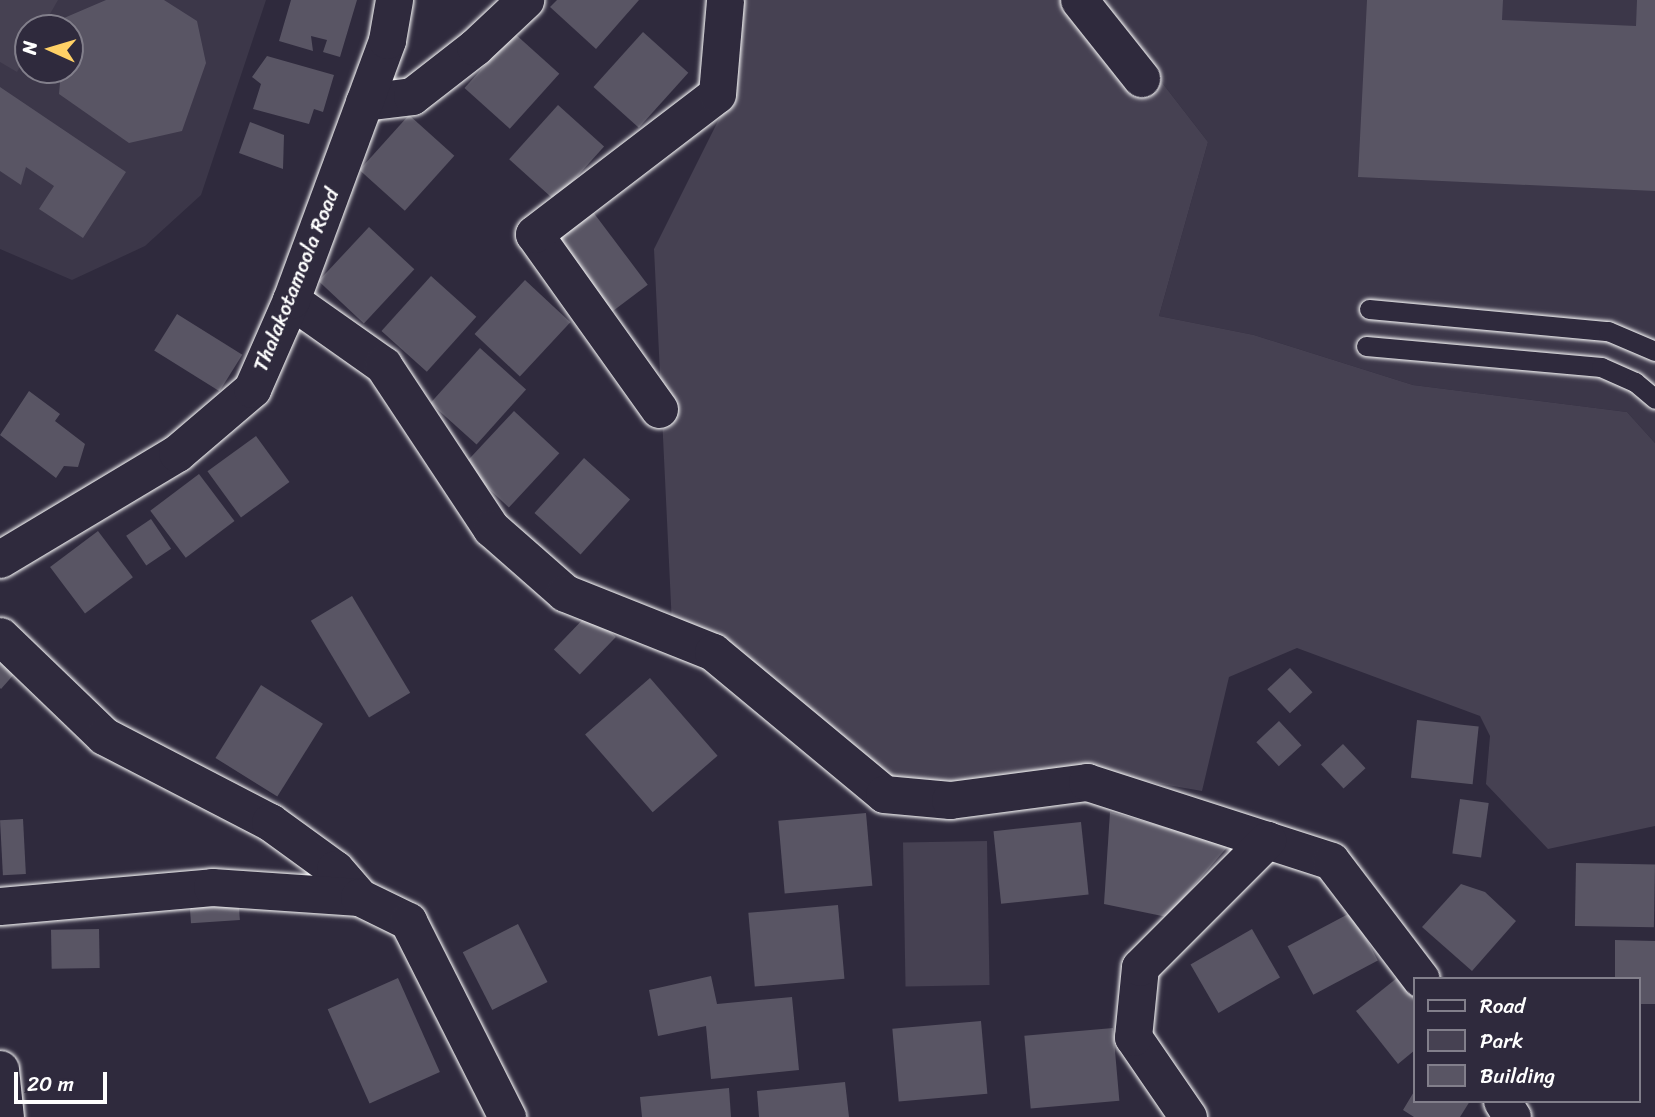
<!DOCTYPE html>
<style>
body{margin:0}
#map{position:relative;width:1655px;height:1117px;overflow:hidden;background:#2f2a3d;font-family:Sriracha,sans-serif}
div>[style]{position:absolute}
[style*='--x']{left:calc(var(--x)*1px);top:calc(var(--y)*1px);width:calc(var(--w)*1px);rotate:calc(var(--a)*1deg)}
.built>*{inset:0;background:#3c3749}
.green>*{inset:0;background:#464152;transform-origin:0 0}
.building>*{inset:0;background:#595564;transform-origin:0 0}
.roads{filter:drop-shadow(0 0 2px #fff) drop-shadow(0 0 2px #fff)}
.service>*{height:19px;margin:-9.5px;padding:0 9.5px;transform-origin:9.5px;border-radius:9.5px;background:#2f2a3d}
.minor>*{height:37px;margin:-18.5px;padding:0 18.5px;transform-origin:18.5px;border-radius:18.5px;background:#2f2a3d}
span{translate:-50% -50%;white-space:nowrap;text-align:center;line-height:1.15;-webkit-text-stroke:6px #2f2a3d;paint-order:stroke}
.street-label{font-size:21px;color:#fff}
.legend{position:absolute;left:1413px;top:977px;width:228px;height:126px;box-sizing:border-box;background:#2f2a3d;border:2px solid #827f8b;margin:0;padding:9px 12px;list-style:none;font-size:21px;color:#fff}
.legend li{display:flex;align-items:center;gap:14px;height:35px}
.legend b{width:35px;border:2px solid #827f8b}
.north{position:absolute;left:14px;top:14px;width:70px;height:70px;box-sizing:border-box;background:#2f2a3d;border:2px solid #827f8b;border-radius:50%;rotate:274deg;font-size:19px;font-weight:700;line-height:28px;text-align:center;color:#fff}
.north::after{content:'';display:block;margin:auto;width:24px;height:32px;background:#ffd166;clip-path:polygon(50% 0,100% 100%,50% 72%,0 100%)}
.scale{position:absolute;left:14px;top:1072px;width:93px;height:32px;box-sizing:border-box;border:4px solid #fff;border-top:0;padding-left:9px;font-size:21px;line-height:24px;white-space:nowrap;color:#fff;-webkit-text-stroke:5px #2f2a3d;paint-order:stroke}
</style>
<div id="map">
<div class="built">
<i style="clip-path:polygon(evenodd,0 0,266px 0,201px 195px,145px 246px,72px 280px,0 249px,0 0,28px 28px,70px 28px,70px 70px,28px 70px,28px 28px)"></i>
<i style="clip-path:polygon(1098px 0,1655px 0,1655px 443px,1627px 412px,1413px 385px,1254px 335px,1159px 316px,1208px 142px)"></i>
</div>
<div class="green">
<i style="clip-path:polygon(0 0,58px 0,42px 28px,28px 28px,28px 52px,17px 72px,0 62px)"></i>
<i style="clip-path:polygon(731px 0,1098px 0,1208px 142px,1159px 316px,1254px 335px,1413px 385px,1627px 412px,1655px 443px,1655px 826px,1548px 849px,1486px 784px,1490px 736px,1480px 716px,1297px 648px,1229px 677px,1202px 791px,1087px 771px,893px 786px,672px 625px,654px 249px,731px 95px)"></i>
<i style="left:987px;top:841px;width:144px;height:84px;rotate:89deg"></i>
</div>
<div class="building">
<i style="clip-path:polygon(106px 0,164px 0,197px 21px,206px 63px,182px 131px,129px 143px,59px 94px,61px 70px,70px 70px,70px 28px,64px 28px,64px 18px)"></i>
<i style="clip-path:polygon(291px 0,357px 0,340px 57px,323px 52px,327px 40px,311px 36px,313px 51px,279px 41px)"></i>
<i style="clip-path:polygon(557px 0,639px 0,596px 49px,550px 7px)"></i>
<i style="clip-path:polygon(1367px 0,1503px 0,1502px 20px,1636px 26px,1637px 0,1655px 0,1655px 191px,1358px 177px)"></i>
<i style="left:643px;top:32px;width:61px;height:74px;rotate:42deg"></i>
<i style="left:514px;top:33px;width:61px;height:74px;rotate:42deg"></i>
<i style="clip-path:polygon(267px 56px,334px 75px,323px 112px,314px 109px,309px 124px,253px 109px,261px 84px,252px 77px)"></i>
<i style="clip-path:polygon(0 87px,126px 172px,83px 238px,39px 209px,54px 186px,26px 167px,21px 185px,0 171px)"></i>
<i style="left:558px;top:105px;width:62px;height:73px;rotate:42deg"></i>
<i style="left:409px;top:115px;width:61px;height:74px;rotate:42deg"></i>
<i style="clip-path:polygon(250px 122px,284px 135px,283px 169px,239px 153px)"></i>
<i style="left:590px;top:208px;width:96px;height:49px;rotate:53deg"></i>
<i style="left:369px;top:227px;width:62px;height:74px;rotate:43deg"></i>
<i style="left:431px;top:276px;width:61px;height:74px;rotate:42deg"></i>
<i style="left:525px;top:280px;width:62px;height:74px;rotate:43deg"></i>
<i style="left:177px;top:314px;width:77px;height:43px;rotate:32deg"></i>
<i style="left:480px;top:348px;width:62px;height:74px;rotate:42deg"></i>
<i style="clip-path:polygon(29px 391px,60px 414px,55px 421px,85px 444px,78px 467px,64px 466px,56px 478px,0 435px)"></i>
<i style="left:514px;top:411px;width:62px;height:74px;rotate:43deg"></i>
<i style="left:256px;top:436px;width:57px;height:60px;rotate:54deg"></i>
<i style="left:584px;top:458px;width:62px;height:74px;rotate:42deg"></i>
<i style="left:199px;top:474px;width:59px;height:61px;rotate:53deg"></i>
<i style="left:151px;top:519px;width:36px;height:30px;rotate:56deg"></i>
<i style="left:98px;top:531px;width:58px;height:60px;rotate:53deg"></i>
<i style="left:352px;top:596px;width:113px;height:48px;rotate:59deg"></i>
<i style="left:590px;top:612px;width:36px;height:52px;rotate:44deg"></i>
<i style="clip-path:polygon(0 627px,31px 655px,1px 689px,0 688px)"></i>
<i style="left:1290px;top:668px;width:33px;height:31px;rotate:47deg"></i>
<i style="left:650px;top:678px;width:103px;height:86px;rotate:49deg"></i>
<i style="left:261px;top:685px;width:73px;height:86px;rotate:32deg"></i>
<i style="left:1417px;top:720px;width:62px;height:58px;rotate:6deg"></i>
<i style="left:1279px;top:721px;width:33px;height:31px;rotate:47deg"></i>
<i style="left:1343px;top:744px;width:33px;height:30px;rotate:47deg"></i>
<i style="left:1460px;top:799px;width:29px;height:55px;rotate:8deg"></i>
<i style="clip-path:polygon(1110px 812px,1229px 845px,1167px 917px,1104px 904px)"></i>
<i style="left:866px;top:813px;width:73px;height:88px;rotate:85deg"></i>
<i style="left:23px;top:819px;width:55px;height:23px;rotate:87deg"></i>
<i style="left:1081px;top:822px;width:73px;height:88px;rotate:84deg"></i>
<i style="left:1576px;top:863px;width:79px;height:63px;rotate:1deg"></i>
<i style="left:237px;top:879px;width:41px;height:49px;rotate:86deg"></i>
<i style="clip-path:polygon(1461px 884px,1485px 892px,1516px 921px,1472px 971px,1422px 927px)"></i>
<i style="left:838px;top:905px;width:74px;height:90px;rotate:85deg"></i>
<i style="left:1352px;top:912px;width:55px;height:73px;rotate:62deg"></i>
<i style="left:518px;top:924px;width:65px;height:62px;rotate:63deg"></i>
<i style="left:99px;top:929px;width:39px;height:48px;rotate:89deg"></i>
<i style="left:1252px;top:929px;width:56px;height:71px;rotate:60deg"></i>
<i style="clip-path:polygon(1615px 940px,1655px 941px,1655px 1004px,1639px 1004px,1639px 979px,1615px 979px)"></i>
<i style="clip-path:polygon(1413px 965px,1415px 1050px,1398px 1064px,1356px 1011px)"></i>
<i style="clip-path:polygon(711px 976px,717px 1004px,792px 997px,799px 1070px,711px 1079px,706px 1026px,658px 1036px,649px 990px)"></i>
<i style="left:398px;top:978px;width:103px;height:77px;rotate:66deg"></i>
<i style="left:981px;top:1021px;width:73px;height:89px;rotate:85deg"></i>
<i style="left:1113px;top:1028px;width:73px;height:89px;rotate:85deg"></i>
<i style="clip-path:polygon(845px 1082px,849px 1117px,759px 1117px,757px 1091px)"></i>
<i style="clip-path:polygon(729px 1088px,731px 1117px,642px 1117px,640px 1097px)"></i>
<i style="clip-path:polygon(1415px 1090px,1415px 1101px,1470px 1101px,1460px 1117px,1414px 1117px,1403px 1110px)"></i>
</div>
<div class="roads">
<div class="service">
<i style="--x:1369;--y:309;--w:240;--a:5.3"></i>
<i style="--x:1608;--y:331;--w:51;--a:23.1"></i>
<i style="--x:1366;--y:346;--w:236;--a:5.1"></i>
<i style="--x:1601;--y:367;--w:37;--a:24"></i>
<i style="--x:1635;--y:382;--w:26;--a:40"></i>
</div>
<div class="minor">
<i style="--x:1079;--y:0;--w:100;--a:51.5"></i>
<i style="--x:364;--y:102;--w:48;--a:-7.1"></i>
<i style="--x:412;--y:96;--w:80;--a:-37.9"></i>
<i style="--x:475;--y:47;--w:69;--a:-43.2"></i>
<i style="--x:291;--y:300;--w:113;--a:35.2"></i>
<i style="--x:383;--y:365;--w:196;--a:56.5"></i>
<i style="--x:491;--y:528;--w:98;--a:41.3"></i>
<i style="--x:565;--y:593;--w:159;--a:21.7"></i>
<i style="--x:713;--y:652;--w:222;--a:39.7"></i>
<i style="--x:884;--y:794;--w:66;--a:5.2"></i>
<i style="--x:950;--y:800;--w:138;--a:-7.5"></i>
<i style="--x:1087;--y:782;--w:256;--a:17.9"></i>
<i style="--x:1331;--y:861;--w:148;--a:52.7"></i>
<i style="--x:659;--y:409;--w:215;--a:-125.5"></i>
<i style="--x:534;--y:234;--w:230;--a:-37.4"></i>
<i style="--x:717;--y:94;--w:94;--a:-85.1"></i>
<i style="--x:0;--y:559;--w:206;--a:-30.9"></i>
<i style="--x:177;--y:453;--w:99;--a:-40.5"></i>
<i style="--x:252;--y:389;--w:97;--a:-66.3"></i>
<i style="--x:291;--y:300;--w:277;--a:-69.7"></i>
<i style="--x:387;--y:40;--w:41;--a:-80.1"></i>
<i style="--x:0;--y:636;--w:144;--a:43.9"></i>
<i style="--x:104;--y:736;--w:187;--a:27.4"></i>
<i style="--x:270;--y:822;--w:80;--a:35.9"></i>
<i style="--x:335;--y:869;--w:37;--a:49"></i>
<i style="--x:0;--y:906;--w:213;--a:-5.1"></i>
<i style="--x:212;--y:887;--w:147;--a:3.9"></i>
<i style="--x:359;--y:897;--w:55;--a:26.1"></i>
<i style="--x:408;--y:921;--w:220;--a:63.2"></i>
<i style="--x:0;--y:1069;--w:48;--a:84.1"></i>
<i style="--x:1502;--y:1101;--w:19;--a:58"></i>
<i style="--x:1188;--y:1117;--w:97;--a:-124.5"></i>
<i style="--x:1133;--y:1037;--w:70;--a:-84.3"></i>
<i style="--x:1140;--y:967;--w:180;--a:-45"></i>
</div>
</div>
<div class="street-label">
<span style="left:296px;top:280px;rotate:-68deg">Thalakotamoola Road</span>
</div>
<ul class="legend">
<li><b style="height:9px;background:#2f2a3d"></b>Road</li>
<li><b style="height:19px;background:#464152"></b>Park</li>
<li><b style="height:19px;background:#595564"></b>Building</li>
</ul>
<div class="north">N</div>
<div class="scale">20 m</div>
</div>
